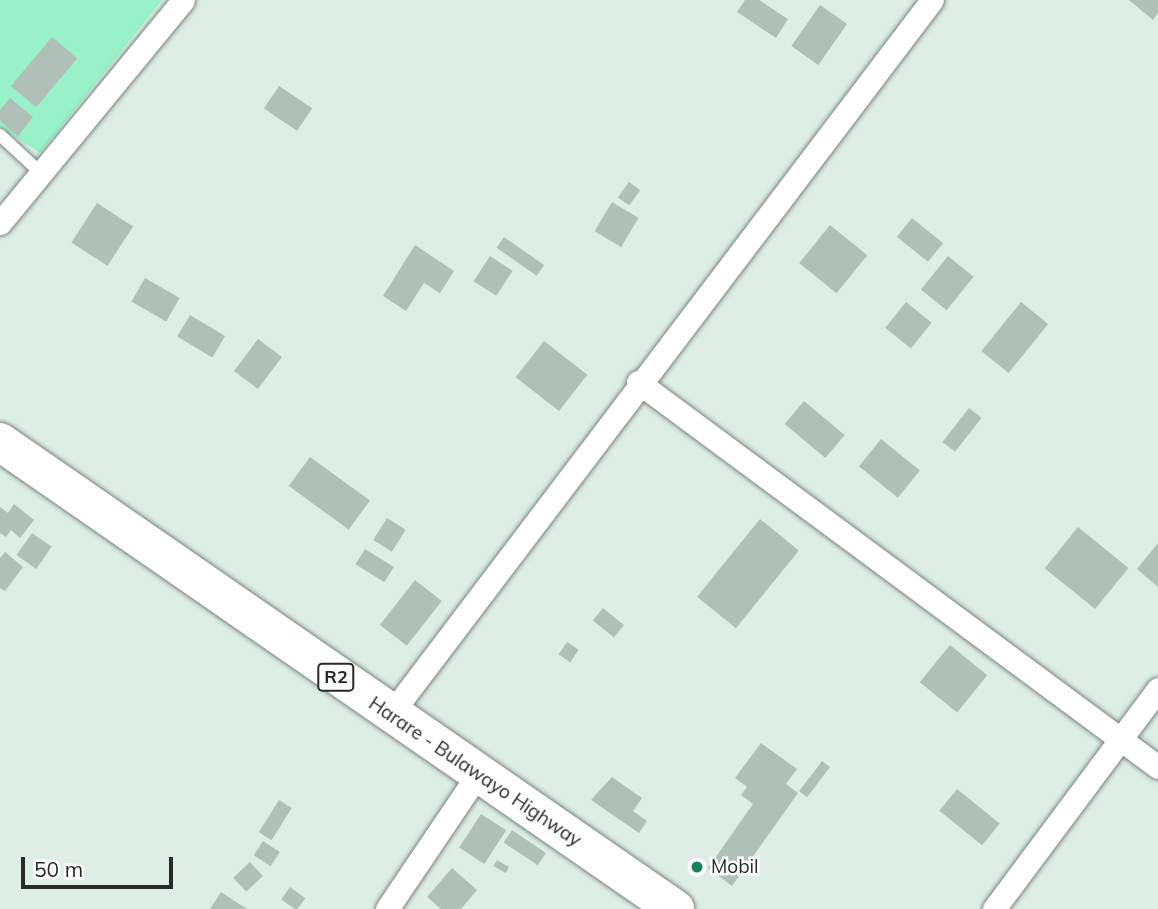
<!DOCTYPE html>
<style>
body{margin:0}
#map{position:relative;width:1158px;height:909px;overflow:hidden;background:#deeee6;font-family:Mulish,sans-serif}
div>[style]{position:absolute}
[style*='--x']{left:calc(var(--x)*1px);top:calc(var(--y)*1px);width:calc(var(--w)*1px);rotate:calc(var(--a)*1deg)}
.green>*{inset:0;background:#98f1c9}
.building>*{inset:0;background:#b0bfb7;transform-origin:0 0}
.roads{filter:drop-shadow(0 0 2px #78867f) drop-shadow(0 0 2px #78867f)}
.service>*{height:12px;margin:-6px;padding:0 6px;transform-origin:6px;border-radius:6px;background:#fff}
.minor>*{height:23px;margin:-11.5px;padding:0 11.5px;transform-origin:11.5px;border-radius:11.5px;background:#fff}
.trunk>*{height:38px;margin:-19px;padding:0 19px;transform-origin:19px;border-radius:19px;background:#fff}
.dots>*{width:19px;height:19px;translate:-50% -50%;box-sizing:border-box;border:4px solid #fff;border-radius:50%}
span{translate:-50% -50%;white-space:nowrap;text-align:center;line-height:1.15;-webkit-text-stroke:5px #fff;paint-order:stroke}
.shield-label span{padding:2px 5px;background:#fff;border:2px solid;border-radius:5px;-webkit-text-stroke-width:0}
.shield-label{font-size:18px;color:#252b28;font-weight:700}
.street-label{font-size:19px;color:#252b28}
.poi-label{font-size:19px;color:#252b28}
.left{translate:0 -50%;text-align:left}
.scale{position:absolute;left:21px;top:857px;width:152px;height:32px;box-sizing:border-box;border:4px solid #252b28;border-top:0;padding-left:9px;font-size:21px;line-height:24px;white-space:nowrap;color:#252b28;-webkit-text-stroke:5px #fff;paint-order:stroke}
</style>
<div id="map">
<div class="green">
<i style="clip-path:polygon(0 0,162px 0,40px 153px,0 127px)"></i>
</div>
<div class="building">
<i style="clip-path:polygon(745px 0,759px 0,788px 19px,776px 38px,737px 12px)"></i>
<i style="clip-path:polygon(1129px 0,1158px 0,1158px 13px,1153px 20px)"></i>
<i style="left:820px;top:5px;width:33px;height:50px;rotate:35deg"></i>
<i style="left:52px;top:37px;width:33px;height:64px;rotate:40deg"></i>
<i style="left:279px;top:86px;width:40px;height:27px;rotate:34deg"></i>
<i style="clip-path:polygon(10px 98px,33px 117px,18px 136px,0 121px,0 110px)"></i>
<i style="left:629px;top:182px;width:14px;height:19px;rotate:36deg"></i>
<i style="left:612px;top:202px;width:31px;height:34px;rotate:31deg"></i>
<i style="left:97px;top:203px;width:43px;height:47px;rotate:33deg"></i>
<i style="left:912px;top:218px;width:40px;height:24px;rotate:39deg"></i>
<i style="left:830px;top:225px;width:48px;height:49px;rotate:39deg"></i>
<i style="left:504px;top:237px;width:49px;height:13px;rotate:35deg"></i>
<i style="clip-path:polygon(415px 245px,454px 271px,440px 293px,424px 283px,406px 311px,383px 296px)"></i>
<i style="left:490px;top:256px;width:27px;height:30px;rotate:33deg"></i>
<i style="left:948px;top:256px;width:33px;height:43px;rotate:39deg"></i>
<i style="left:145px;top:278px;width:40px;height:27px;rotate:30deg"></i>
<i style="left:906px;top:302px;width:33px;height:33px;rotate:39deg"></i>
<i style="left:1021px;top:302px;width:35px;height:63px;rotate:39deg"></i>
<i style="left:190px;top:315px;width:41px;height:25px;rotate:31deg"></i>
<i style="left:258px;top:339px;width:30px;height:40px;rotate:37deg"></i>
<i style="left:544px;top:341px;width:55px;height:46px;rotate:38deg"></i>
<i style="left:804px;top:401px;width:53px;height:30px;rotate:40deg"></i>
<i style="left:969px;top:408px;width:16px;height:43px;rotate:38deg"></i>
<i style="left:881px;top:439px;width:50px;height:35px;rotate:39deg"></i>
<i style="left:310px;top:457px;width:74px;height:36px;rotate:36deg"></i>
<i style="clip-path:polygon(14px 504px,34px 520px,20px 538px,11px 530px,6px 537px,0 533px,0 507px,8px 513px)"></i>
<i style="left:387px;top:518px;width:22px;height:26px;rotate:32deg"></i>
<i style="left:760px;top:519px;width:50px;height:100px;rotate:39deg"></i>
<i style="left:1078px;top:527px;width:65px;height:53px;rotate:39deg"></i>
<i style="left:32px;top:533px;width:24px;height:27px;rotate:35deg"></i>
<i style="clip-path:polygon(1158px 543px,1158px 587px,1137px 569px)"></i>
<i style="left:365px;top:549px;width:34px;height:18px;rotate:32deg"></i>
<i style="clip-path:polygon(5px 552px,23px 567px,5px 591px,0 588px,0 558px)"></i>
<i style="left:415px;top:580px;width:34px;height:57px;rotate:38deg"></i>
<i style="left:603px;top:608px;width:27px;height:16px;rotate:39deg"></i>
<i style="left:567px;top:642px;width:14px;height:15px;rotate:34deg"></i>
<i style="left:950px;top:645px;width:48px;height:48px;rotate:39deg"></i>
<i style="clip-path:polygon(761px 743px,797px 769px,786px 784px,798px 793px,732px 886px,708px 868px,753px 804px,741px 795px,747px 787px,735px 778px)"></i>
<i style="left:822px;top:761px;width:10px;height:38px;rotate:37deg"></i>
<i style="clip-path:polygon(612px 777px,642px 798px,633px 811px,647px 821px,639px 833px,591px 800px)"></i>
<i style="left:957px;top:789px;width:55px;height:28px;rotate:39deg"></i>
<i style="left:279px;top:800px;width:15px;height:38px;rotate:32deg"></i>
<i style="left:481px;top:814px;width:30px;height:40px;rotate:33deg"></i>
<i style="left:512px;top:830px;width:41px;height:15px;rotate:34deg"></i>
<i style="left:263px;top:841px;width:20px;height:17px;rotate:33deg"></i>
<i style="left:497px;top:860px;width:14px;height:7px;rotate:30deg"></i>
<i style="left:250px;top:862px;width:19px;height:23px;rotate:47deg"></i>
<i style="clip-path:polygon(452px 868px,477px 890px,461px 909px,441px 909px,427px 897px)"></i>
<i style="left:290px;top:887px;width:19px;height:15px;rotate:36deg"></i>
<i style="clip-path:polygon(221px 892px,247px 909px,210px 909px)"></i>
</div>
<div class="roads">
<div class="service">
<i style="--x:0;--y:135;--w:56;--a:42.8"></i>
</div>
<div class="minor">
<i style="--x:0;--y:223;--w:288;--a:-50.6"></i>
<i style="--x:638;--y:382;--w:647;--a:36.52"></i>
<i style="--x:390;--y:715;--w:897;--a:-52.84"></i>
<i style="--x:387;--y:909;--w:163;--a:-56"></i>
<i style="--x:994;--y:909;--w:274;--a:-53.3"></i>
</div>
<div class="trunk">
<i style="--x:0;--y:442;--w:821;--a:34.68"></i>
</div>
</div>
<div class="dots">
<i style="left:697px;top:867px;background:#14805c"></i>
</div>
<div class="shield-label">
<span style="left:336px;top:677px">R2</span>
</div>
<div class="street-label">
<span style="left:475px;top:772px;rotate:34deg">Harare - Bulawayo Highway</span>
</div>
<div class="poi-label">
<span class="left" style="left:711px;top:867px">Mobil</span>
</div>
<div class="scale">50 m</div>
</div>
